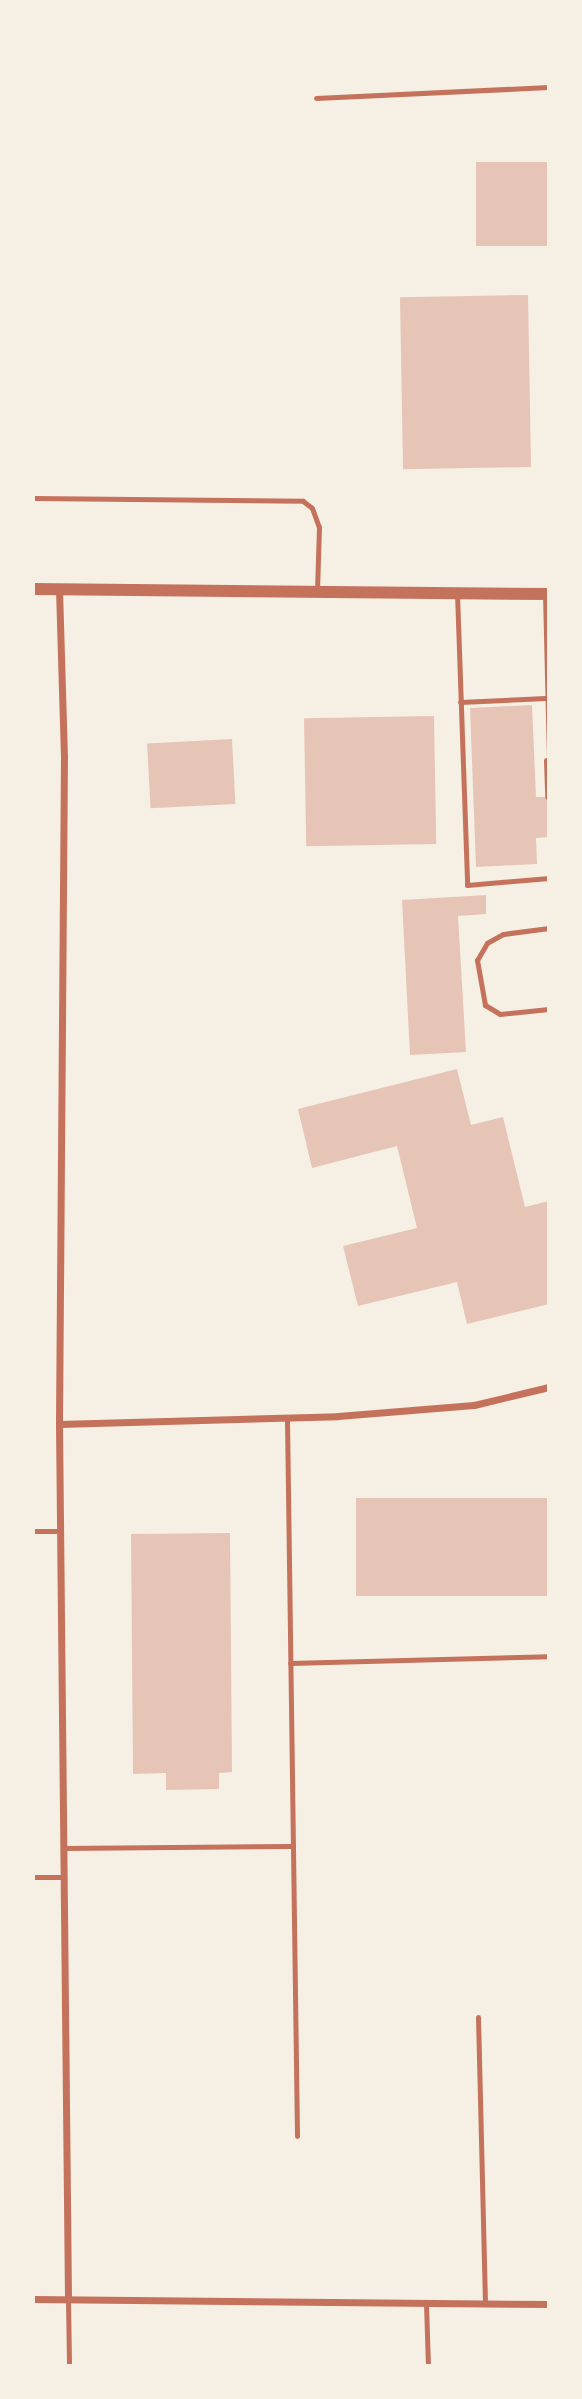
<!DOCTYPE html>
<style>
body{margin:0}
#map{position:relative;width:582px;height:2399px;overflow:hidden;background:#f6efe4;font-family:"Titillium Web",sans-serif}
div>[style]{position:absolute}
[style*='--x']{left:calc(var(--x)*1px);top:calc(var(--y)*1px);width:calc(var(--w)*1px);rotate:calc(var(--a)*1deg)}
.building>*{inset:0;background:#e6c5b7;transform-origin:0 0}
.service>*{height:5px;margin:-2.5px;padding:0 2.5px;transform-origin:2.5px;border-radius:2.5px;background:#c5725c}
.minor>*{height:7px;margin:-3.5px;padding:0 3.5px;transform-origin:3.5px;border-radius:3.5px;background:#c5725c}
.tertiary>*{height:12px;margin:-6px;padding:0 6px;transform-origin:6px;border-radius:6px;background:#c5725c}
span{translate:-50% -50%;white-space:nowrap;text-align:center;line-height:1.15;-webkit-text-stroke:5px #f6efe4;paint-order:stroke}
.frame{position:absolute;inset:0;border:35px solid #f6efe4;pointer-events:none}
</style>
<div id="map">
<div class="building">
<i style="left:549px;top:162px;width:84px;height:73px;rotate:90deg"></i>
<i style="left:528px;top:295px;width:172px;height:128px;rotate:89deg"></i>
<i style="clip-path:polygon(532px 705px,536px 797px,549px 797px,549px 837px,536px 838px,537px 864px,476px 867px,470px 708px)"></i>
<i style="left:434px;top:716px;width:128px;height:130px;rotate:89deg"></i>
<i style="left:232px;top:739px;width:65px;height:85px;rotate:87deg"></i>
<i style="clip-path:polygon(486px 895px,486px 914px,458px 916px,466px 1052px,410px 1055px,402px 900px)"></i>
<i style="clip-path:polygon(457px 1069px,471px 1125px,503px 1117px,525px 1207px,549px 1201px,549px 1304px,467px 1324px,457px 1282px,358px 1306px,343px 1246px,417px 1228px,397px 1146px,312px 1168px,298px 1109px)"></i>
<i style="left:549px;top:1498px;width:98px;height:193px;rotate:90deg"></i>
<i style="clip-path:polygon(230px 1533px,232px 1772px,219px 1773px,219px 1789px,166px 1790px,166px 1773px,133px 1774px,131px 1534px)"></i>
</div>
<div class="service">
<i style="--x:316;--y:98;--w:233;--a:-2.7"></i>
<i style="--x:33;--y:498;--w:270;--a:0.6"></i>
<i style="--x:303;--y:501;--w:11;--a:38"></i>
<i style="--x:312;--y:508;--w:20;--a:70"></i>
<i style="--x:319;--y:527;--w:63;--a:91.8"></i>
<i style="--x:457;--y:593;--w:292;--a:88"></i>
<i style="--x:467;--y:885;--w:82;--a:-4.9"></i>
<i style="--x:545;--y:594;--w:166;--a:88.6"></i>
<i style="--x:460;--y:702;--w:86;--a:-2.7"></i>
<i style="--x:546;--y:760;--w:37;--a:88"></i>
<i style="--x:549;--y:928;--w:46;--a:172.6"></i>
<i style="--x:503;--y:934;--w:18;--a:151"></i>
<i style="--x:487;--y:943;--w:20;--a:120"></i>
<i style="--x:477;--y:960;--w:46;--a:79.9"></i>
<i style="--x:485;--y:1005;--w:17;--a:31"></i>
<i style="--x:500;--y:1014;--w:49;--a:-5.8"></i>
<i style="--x:287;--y:1419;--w:717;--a:89.2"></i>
<i style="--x:33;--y:1531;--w:27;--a:0"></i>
<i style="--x:290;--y:1663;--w:259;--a:-1.5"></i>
<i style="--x:63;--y:1848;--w:229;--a:-0.5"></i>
<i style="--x:33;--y:1877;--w:31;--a:0"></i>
<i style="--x:478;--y:2017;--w:286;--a:88.6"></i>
<i style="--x:68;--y:2299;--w:67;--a:89.1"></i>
<i style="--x:426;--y:2303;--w:63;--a:88.2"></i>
</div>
<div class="minor">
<i style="--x:59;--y:589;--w:168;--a:88.3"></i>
<i style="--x:64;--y:757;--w:667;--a:90.43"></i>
<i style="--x:59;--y:1424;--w:875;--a:89.41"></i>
<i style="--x:59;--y:1424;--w:279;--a:-1.6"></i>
<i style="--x:338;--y:1416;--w:136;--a:-4.6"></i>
<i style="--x:474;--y:1405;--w:77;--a:-13.5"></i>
<i style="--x:33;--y:2299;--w:516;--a:0.56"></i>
</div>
<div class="tertiary">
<i style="--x:33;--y:589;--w:516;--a:0.56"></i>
</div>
<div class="frame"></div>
</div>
